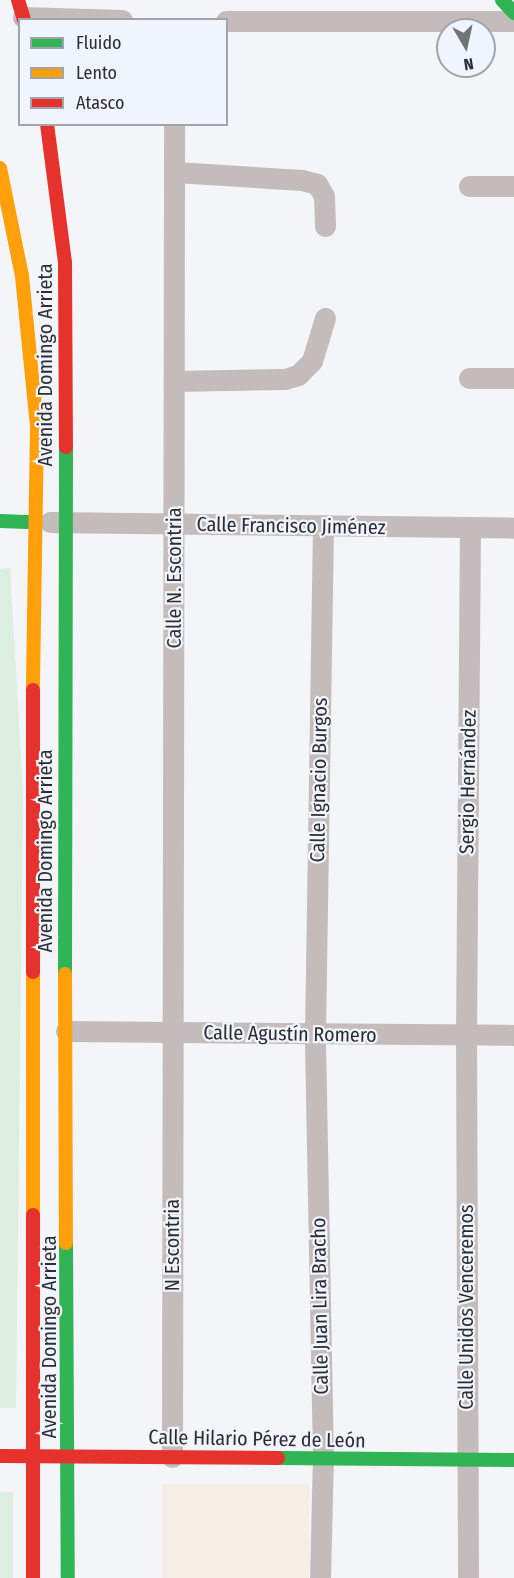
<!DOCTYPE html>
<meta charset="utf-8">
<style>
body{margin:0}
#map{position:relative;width:514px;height:1578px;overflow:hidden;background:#f3f5f9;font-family:"Fira Sans Condensed",sans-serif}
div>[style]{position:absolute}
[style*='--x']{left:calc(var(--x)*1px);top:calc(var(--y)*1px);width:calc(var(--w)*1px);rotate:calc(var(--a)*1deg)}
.education>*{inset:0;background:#f5eee5;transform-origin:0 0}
.green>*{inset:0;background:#dceee0;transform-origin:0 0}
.street>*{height:21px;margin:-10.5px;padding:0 10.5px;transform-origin:10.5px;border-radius:10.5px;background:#c4bbbb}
.fast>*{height:14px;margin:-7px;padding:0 7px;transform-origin:7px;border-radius:7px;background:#30b455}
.slow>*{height:14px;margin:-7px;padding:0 7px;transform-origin:7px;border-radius:7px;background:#ff9f0a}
.jam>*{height:14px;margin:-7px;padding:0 7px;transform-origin:7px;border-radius:7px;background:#e5322d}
span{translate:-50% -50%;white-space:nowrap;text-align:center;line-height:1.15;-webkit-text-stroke:4.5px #f0f4fc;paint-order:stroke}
.street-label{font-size:20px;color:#2b2d30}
.legend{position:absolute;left:18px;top:18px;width:210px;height:108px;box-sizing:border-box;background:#f0f4fc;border:2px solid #a1a4aa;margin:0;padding:8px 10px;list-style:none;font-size:18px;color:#2b2d30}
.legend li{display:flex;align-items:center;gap:12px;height:30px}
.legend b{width:30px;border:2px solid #a1a4aa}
.north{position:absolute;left:436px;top:18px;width:60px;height:60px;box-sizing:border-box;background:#f0f4fc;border:2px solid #a1a4aa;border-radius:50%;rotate:171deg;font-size:16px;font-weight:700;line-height:24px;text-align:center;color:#2b2d30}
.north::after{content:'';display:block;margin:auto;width:21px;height:27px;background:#717376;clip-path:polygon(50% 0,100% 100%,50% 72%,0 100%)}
</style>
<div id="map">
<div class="education">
<i style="left:162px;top:1484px;width:147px;height:94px"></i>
</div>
<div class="green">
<i style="clip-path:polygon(10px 568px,23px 793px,16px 1408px,0 1408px,0 569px)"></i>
<i style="left:0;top:1492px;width:13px;height:86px"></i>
</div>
<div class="street">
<i style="--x:23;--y:17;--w:99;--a:1.7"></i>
<i style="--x:226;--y:21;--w:288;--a:0"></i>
<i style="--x:175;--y:172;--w:127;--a:3.6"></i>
<i style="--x:302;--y:180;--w:16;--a:15"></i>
<i style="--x:317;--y:184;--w:14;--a:60"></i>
<i style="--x:324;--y:196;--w:30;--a:88"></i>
<i style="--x:469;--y:186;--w:45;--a:0"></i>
<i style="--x:469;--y:378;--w:45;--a:0"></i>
<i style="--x:174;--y:381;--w:111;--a:-1"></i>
<i style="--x:285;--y:379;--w:14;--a:-17"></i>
<i style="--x:298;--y:375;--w:20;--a:-45"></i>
<i style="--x:312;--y:361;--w:45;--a:-73.2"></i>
<i style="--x:50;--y:522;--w:464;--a:0.7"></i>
<i style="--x:66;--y:1031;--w:448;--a:0.5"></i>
<i style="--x:172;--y:1457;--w:1333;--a:-89.91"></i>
<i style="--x:320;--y:1578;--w:119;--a:-88.6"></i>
<i style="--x:323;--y:1459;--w:425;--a:-91.1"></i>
<i style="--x:315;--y:1034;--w:508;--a:-89.1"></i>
<i style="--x:468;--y:1578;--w:542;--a:-90.21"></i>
<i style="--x:466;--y:1036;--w:508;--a:-89.55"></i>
</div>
<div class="fast">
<i style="--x:502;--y:0;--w:18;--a:47"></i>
<i style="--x:0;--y:521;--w:33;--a:2"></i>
<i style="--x:65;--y:974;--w:527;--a:-89.89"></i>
<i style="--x:66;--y:1243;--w:335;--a:89.7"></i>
<i style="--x:278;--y:1458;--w:236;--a:0.5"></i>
</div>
<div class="slow">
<i style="--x:0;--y:168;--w:110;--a:78.5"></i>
<i style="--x:22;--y:276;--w:152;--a:84.3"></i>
<i style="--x:37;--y:427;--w:263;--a:90.9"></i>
<i style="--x:33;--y:972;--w:243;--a:90"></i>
<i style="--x:65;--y:974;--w:269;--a:89.8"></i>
</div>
<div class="jam">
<i style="--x:18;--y:0;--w:21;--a:73"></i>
<i style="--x:47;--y:124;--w:140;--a:82.6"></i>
<i style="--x:65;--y:263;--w:184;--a:89.7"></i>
<i style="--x:33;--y:690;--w:282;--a:90"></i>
<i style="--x:33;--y:1215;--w:363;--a:90"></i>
<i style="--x:0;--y:1456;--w:278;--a:0.4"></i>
</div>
<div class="street-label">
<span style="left:45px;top:365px;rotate:-90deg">Avenida Domingo Arrieta</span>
<span style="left:291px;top:526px;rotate:1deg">Calle Francisco Jiménez</span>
<span style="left:174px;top:578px;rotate:-90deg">Calle N. Escontria</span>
<span style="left:319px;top:780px;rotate:-89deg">Calle Ignacio Burgos</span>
<span style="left:468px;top:782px;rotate:-89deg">Sergio Hernández</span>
<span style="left:45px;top:851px;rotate:-90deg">Avenida Domingo Arrieta</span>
<span style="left:290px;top:1034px;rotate:1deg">Calle Agustín Romero</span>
<span style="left:172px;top:1245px;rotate:-90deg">N Escontria</span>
<span style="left:320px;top:1306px;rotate:-91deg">Calle Juan Lira Bracho</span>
<span style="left:466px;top:1307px;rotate:-90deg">Calle Unidos Venceremos</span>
<span style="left:49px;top:1337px;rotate:-90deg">Avenida Domingo Arrieta</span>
<span style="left:257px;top:1439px;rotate:1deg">Calle Hilario Pérez de León</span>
</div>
<ul class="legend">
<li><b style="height:8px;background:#30b455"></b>Fluido</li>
<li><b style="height:8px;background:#ff9f0a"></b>Lento</li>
<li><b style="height:8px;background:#e5322d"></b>Atasco</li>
</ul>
<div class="north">N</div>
</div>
